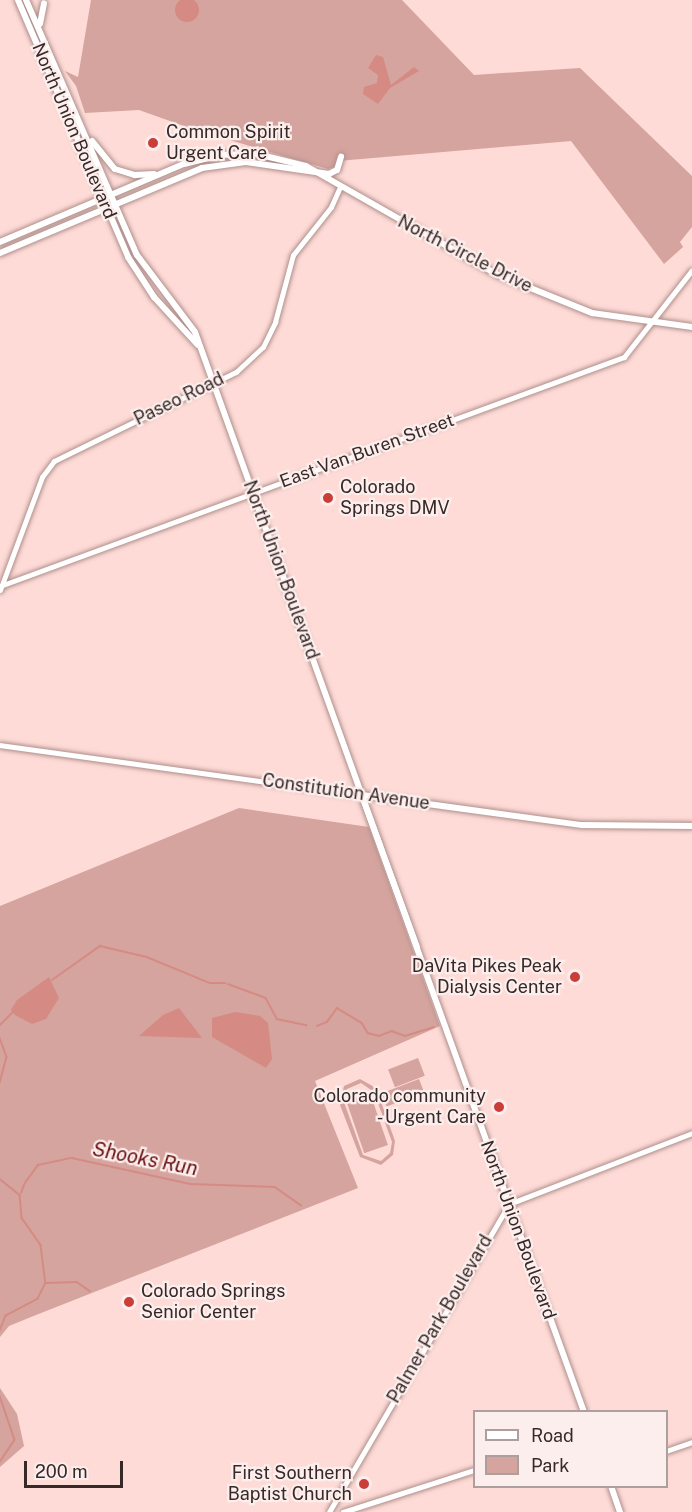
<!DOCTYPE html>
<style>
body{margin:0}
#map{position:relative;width:692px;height:1512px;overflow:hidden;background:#fedbd7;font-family:"Public Sans",sans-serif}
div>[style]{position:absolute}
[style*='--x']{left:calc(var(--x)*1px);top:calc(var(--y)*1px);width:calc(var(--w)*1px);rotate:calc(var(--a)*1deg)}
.green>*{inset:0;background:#d5a49e;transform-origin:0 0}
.water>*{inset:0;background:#d58b83}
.round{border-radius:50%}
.stream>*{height:1.5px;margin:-0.75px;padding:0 0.75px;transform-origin:0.75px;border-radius:0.75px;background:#d58b83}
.roads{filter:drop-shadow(0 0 2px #af8f8b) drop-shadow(0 0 2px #af8f8b)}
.secondary>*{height:5px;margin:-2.5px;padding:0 2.5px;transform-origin:2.5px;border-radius:2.5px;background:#fff}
.primary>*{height:6px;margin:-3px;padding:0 3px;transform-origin:3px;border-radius:3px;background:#fff}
.dots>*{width:16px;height:16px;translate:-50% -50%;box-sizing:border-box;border:3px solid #fceeec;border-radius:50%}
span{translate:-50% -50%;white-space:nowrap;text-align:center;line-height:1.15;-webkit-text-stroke:4.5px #fceeec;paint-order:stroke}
.street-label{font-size:18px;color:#362927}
.poi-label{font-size:18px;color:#362927}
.left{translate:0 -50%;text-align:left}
.right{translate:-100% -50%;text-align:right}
.water-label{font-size:20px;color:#670f0f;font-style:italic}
.legend{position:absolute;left:473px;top:1410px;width:195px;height:78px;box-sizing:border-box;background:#fceeec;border:2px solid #ad9f9d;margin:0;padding:8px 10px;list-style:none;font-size:18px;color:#362927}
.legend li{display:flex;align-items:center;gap:12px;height:30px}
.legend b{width:30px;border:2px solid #ad9f9d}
.scale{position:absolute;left:24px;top:1461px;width:99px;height:27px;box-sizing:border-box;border:3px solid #362927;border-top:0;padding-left:8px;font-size:18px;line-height:21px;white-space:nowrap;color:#362927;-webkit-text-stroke:4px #fceeec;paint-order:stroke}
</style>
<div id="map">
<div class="green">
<i style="clip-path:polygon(91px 0,402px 0,474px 75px,580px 68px,692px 176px,692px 227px,680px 242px,683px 247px,664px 264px,571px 141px,338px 161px,337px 166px,328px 169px,202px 132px,185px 137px,180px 133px,184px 126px,139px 110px,85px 113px,76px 86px,65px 71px,78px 77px)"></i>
<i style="clip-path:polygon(239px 808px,369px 827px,440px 1026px,315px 1081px,358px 1188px,31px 1317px,9px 1326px,0 1337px,0 906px)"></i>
<i style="left:418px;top:1058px;width:19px;height:32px;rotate:69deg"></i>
<i style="clip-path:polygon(evenodd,360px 1079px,376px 1088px,395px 1141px,393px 1155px,381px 1165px,360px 1157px,340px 1105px,344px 1086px,360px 1079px,361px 1083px,374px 1092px,392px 1142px,390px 1153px,381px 1161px,363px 1155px,344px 1102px,347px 1089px,361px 1083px)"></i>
<i style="left:419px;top:1079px;width:14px;height:40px;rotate:69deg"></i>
<i style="left:370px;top:1093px;width:55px;height:25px;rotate:71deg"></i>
<i style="clip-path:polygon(0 1388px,17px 1414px,24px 1446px,0 1467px)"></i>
</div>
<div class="water">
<i class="round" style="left:175px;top:-2px;width:24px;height:24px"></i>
<i style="clip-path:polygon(376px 55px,383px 57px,391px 85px,414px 67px,419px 71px,390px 88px,378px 104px,363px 94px,364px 87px,377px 83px,378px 75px,368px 68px)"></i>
<i style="clip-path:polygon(49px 977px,59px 998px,46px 1019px,32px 1024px,15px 1015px,11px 1010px,17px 1000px)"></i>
<i style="clip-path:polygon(179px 1008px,202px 1038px,139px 1036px,163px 1015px)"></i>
<i style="clip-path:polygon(235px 1012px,260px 1016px,268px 1023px,272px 1059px,266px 1068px,212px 1037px,212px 1018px)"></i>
</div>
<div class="stream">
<i style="--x:52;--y:980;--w:59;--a:-35.3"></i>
<i style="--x:100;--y:946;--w:48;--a:13.2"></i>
<i style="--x:147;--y:957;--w:68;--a:22.4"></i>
<i style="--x:210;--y:983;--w:15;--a:0"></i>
<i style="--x:228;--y:984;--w:40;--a:20.2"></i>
<i style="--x:266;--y:998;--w:24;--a:62"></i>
<i style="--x:277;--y:1019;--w:30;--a:12"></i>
<i style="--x:0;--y:1025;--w:18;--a:-45"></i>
<i style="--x:317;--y:1026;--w:11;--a:-22"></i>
<i style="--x:327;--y:1022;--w:17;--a:-54"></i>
<i style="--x:337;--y:1008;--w:29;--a:31"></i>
<i style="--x:362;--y:1023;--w:12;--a:59"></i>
<i style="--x:368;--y:1033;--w:11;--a:15"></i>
<i style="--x:379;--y:1036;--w:14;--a:-21"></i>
<i style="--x:392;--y:1031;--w:14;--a:21"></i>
<i style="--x:405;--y:1036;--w:30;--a:-17"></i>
<i style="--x:0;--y:1038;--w:20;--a:70"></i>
<i style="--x:7;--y:1057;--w:28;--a:105"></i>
<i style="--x:0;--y:1179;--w:26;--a:39"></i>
<i style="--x:20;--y:1195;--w:23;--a:85"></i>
<i style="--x:22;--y:1218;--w:33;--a:55"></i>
<i style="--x:41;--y:1245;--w:38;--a:83"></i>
<i style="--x:46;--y:1283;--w:18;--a:117"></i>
<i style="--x:38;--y:1299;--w:36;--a:152"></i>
<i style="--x:6;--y:1316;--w:16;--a:112"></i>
<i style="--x:25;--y:1183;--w:22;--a:-54"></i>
<i style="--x:38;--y:1165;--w:35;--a:-12"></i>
<i style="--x:72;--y:1158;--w:121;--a:12.4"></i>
<i style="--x:190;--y:1184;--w:85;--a:2"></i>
<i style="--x:275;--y:1187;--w:32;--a:35"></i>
<i style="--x:21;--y:1193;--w:9;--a:-69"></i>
<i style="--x:47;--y:1283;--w:30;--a:-2"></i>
<i style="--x:77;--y:1282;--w:16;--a:35"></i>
<i style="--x:0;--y:1396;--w:46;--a:71.2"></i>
<i style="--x:15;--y:1440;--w:27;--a:124"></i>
</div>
<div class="roads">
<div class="secondary">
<i style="--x:0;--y:586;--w:665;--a:-20.15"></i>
<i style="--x:624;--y:357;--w:110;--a:-52"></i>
<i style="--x:0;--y:590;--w:121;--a:-69.6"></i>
<i style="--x:42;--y:477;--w:20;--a:-53"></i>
<i style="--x:54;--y:461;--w:203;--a:-26.1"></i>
<i style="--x:236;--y:372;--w:37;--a:-43"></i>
<i style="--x:263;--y:347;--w:28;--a:-64"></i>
<i style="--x:275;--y:322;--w:69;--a:-75"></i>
<i style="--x:293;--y:255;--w:61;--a:-51.6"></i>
<i style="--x:331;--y:207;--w:22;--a:-66"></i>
<i style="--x:0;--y:745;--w:365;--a:7.9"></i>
<i style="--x:666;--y:1451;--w:28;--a:-19"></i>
<i style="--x:329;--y:1512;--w:357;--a:-59.7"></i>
<i style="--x:509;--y:1204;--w:196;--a:-21.2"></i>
<i style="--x:343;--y:1512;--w:138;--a:-17.8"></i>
</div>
<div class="primary">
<i style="--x:18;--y:0;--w:280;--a:66.8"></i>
<i style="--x:128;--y:257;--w:48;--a:57"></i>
<i style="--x:154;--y:297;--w:65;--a:47.5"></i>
<i style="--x:26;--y:0;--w:278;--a:66.5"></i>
<i style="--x:137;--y:255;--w:96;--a:53"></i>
<i style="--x:195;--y:332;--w:1148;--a:70.19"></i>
<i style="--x:40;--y:24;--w:21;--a:-79"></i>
<i style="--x:92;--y:141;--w:36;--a:51"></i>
<i style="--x:115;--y:169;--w:21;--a:17"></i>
<i style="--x:135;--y:175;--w:19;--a:-3"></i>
<i style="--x:0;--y:242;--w:200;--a:-23"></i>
<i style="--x:184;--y:164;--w:36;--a:-14"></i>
<i style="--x:219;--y:155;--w:38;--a:-2"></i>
<i style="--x:257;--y:154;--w:50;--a:13.8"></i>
<i style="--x:306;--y:166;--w:219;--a:29.6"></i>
<i style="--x:496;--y:274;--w:104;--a:22.1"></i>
<i style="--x:592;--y:313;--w:101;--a:8"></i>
<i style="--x:0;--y:253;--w:219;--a:-22.8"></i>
<i style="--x:202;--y:168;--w:44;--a:-7.8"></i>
<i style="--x:246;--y:162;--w:84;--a:8.2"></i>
<i style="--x:329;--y:174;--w:9;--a:-27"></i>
<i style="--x:337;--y:170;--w:14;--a:-73"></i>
<i style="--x:362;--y:795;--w:222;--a:7.8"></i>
<i style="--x:582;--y:825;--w:110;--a:0.5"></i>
<i style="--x:362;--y:796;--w:161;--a:70"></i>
<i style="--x:611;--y:1486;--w:28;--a:71"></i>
</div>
</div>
<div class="dots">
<i style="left:153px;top:143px;background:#cb3d37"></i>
<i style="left:328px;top:498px;background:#cb3d37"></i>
<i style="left:575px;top:977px;background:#cb3d37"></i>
<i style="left:499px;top:1107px;background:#cb3d37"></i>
<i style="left:129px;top:1302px;background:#cb3d37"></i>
<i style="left:364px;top:1484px;background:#cb3d37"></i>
</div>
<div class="street-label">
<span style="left:74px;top:131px;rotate:67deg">North Union Boulevard</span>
<span style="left:465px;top:254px;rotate:27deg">North Circle Drive</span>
<span style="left:179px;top:399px;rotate:-26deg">Paseo Road</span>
<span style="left:367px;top:451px;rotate:-20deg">East Van Buren Street</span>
<span style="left:281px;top:570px;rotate:70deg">North Union Boulevard</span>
<span style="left:346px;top:792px;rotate:8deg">Constitution Avenue</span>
<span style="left:518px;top:1230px;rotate:70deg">North Union Boulevard</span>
<span style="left:440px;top:1319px;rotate:-60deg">Palmer Park Boulevard</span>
</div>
<div class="poi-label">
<span class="left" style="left:166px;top:143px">Common Spirit<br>Urgent Care</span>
<span class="left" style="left:340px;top:498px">Colorado<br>Springs DMV</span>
<span class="right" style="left:562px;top:977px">DaVita Pikes Peak<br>Dialysis Center</span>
<span class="right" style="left:486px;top:1107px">Colorado community<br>- Urgent Care</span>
<span class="left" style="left:141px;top:1302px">Colorado Springs<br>Senior Center</span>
<span class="right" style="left:352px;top:1484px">First Southern<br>Baptist Church</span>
</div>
<div class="water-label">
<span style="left:145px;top:1159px;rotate:11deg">Shooks Run</span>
</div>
<ul class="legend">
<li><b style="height:8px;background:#fff"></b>Road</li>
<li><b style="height:16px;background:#d5a49e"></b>Park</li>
</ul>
<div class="scale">200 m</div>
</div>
